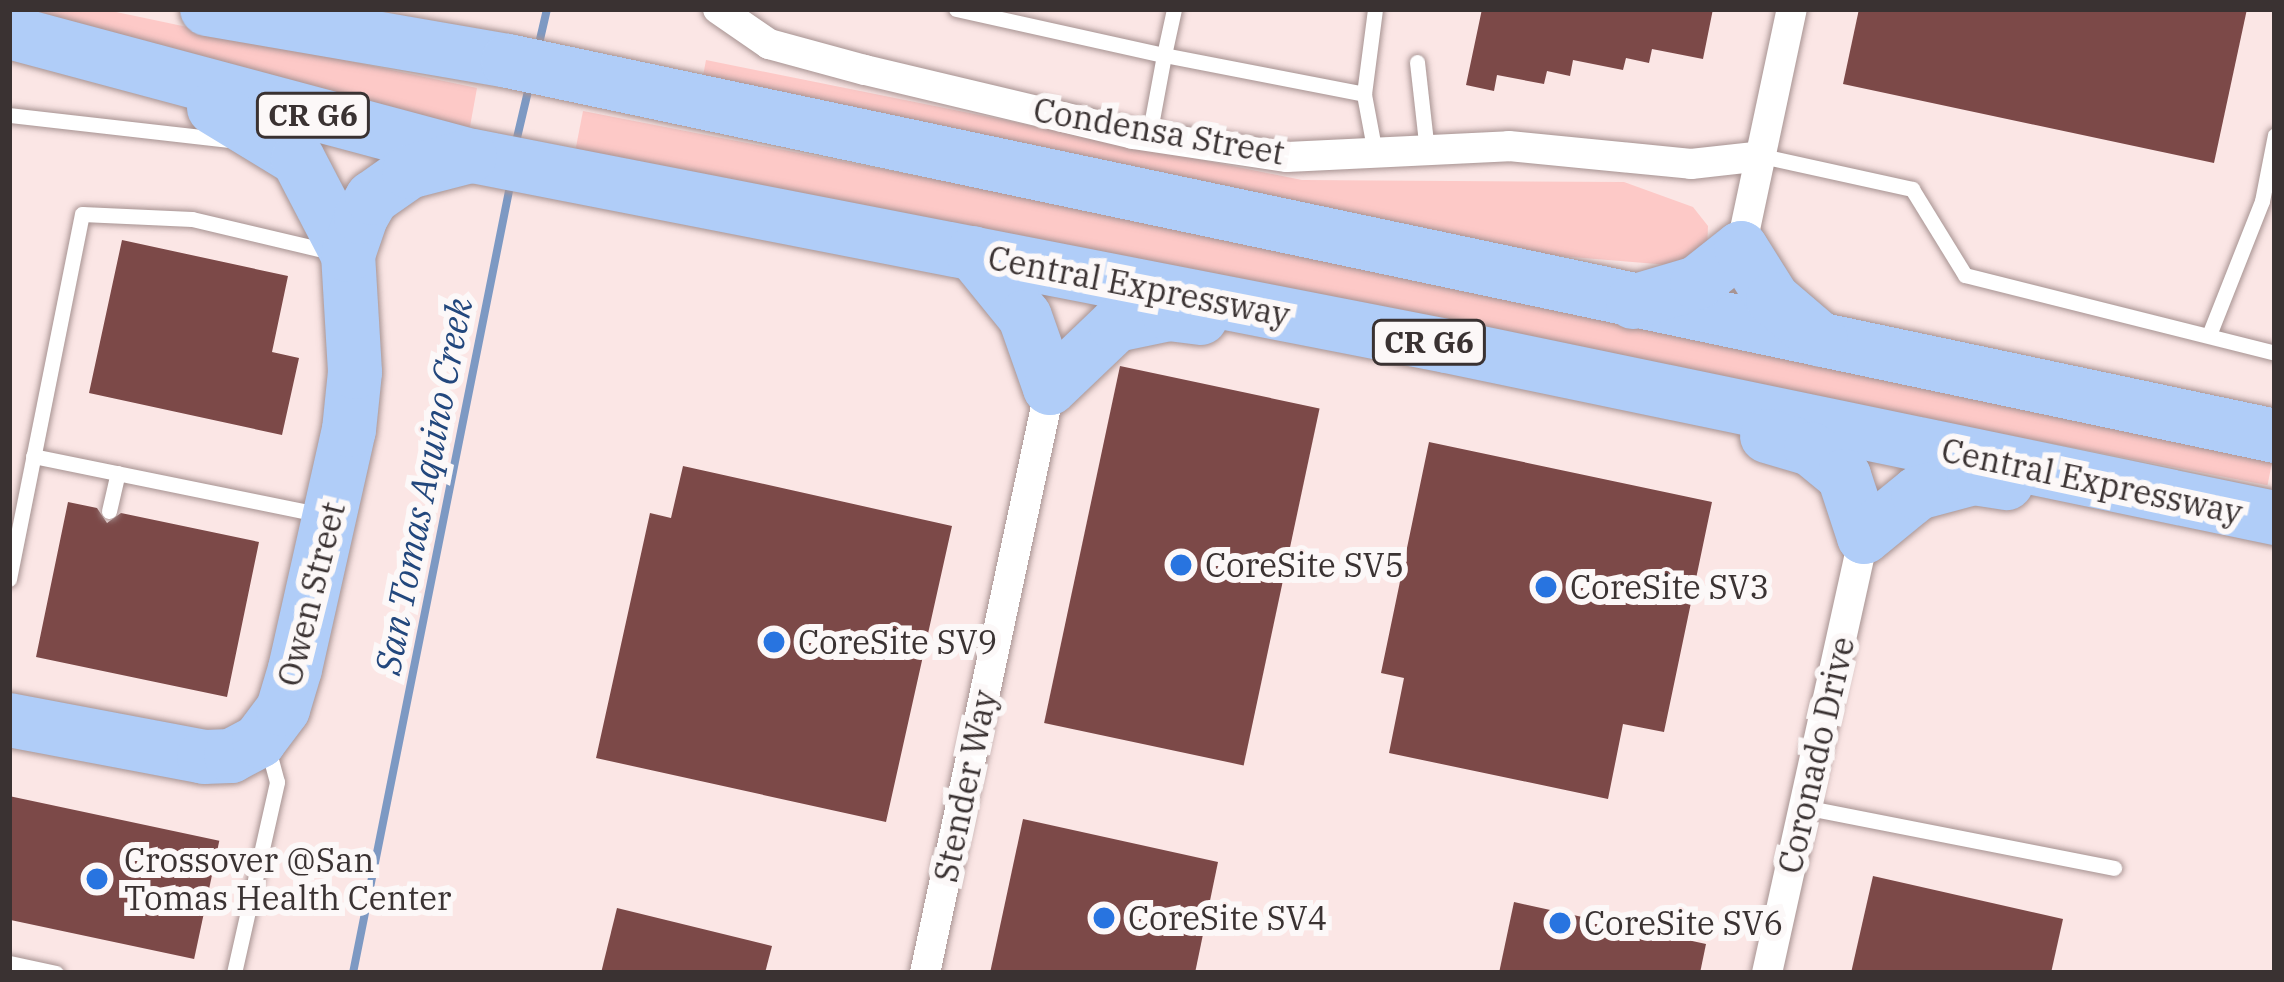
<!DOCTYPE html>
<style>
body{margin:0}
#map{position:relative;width:2284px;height:982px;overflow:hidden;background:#fbe6e5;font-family:"IBM Plex Serif",serif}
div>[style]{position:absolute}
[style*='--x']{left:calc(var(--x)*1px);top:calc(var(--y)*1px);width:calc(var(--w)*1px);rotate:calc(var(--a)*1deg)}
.green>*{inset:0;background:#fdc9c7;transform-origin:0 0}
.stream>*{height:8px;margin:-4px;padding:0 4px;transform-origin:4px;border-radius:4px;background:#7d99c3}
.building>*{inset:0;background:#7c4948;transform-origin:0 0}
.roads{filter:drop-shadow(0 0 3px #a69291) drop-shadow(0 0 3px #a69291)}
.lane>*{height:15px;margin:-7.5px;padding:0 7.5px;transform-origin:7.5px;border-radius:7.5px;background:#fff}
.street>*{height:30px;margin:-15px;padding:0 15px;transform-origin:15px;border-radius:15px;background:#fff}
.highway>*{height:54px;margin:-27px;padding:0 27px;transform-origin:27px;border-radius:27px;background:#b0cdf8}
.dots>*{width:33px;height:33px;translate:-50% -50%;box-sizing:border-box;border:6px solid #fcf8f8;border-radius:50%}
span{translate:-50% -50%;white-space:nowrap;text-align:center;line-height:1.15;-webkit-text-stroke:12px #fcf8f8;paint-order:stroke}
.shield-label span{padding:3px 9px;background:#fcf8f8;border:3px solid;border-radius:9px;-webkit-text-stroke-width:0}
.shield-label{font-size:30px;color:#3a3232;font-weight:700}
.street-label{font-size:33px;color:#3a3232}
.poi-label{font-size:33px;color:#3a3232}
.left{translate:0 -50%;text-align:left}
.water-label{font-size:36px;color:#22477d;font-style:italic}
.frame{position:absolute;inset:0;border:12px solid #3a3232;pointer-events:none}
</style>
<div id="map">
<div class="green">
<i style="clip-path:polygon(9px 9px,102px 9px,477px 88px,469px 132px)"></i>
<i style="clip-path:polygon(706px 60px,1302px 180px,1624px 182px,1693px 207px,1708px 226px,1707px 251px,1681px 266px,1535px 254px,701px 87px)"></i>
<i style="left:583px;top:111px;width:1725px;height:46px;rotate:11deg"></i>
</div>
<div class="stream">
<i style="--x:538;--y:48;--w:40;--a:-77"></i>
<i style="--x:516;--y:142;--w:57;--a:-76.7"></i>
<i style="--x:353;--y:973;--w:808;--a:-78.72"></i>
</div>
<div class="building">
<i style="clip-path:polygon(1482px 9px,1713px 9px,1703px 59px,1652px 49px,1649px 63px,1626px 58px,1623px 70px,1573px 60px,1570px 76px,1547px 71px,1544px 84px,1497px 75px,1494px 91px,1466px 85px)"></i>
<i style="clip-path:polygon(1859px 9px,2247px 9px,2214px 163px,1843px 84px)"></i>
<i style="clip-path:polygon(122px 240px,288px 276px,272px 352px,299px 358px,282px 435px,89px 393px)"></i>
<i style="left:1120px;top:366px;width:204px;height:365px;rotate:12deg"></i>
<i style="clip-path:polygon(1429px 442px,1712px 502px,1664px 732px,1623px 724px,1608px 799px,1389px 753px,1404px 678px,1381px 673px)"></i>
<i style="clip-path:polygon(683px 466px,952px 526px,886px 822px,596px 758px,650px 513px,671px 518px)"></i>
<i style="clip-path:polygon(68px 502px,97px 508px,107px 523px,121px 513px,259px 542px,227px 697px,36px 657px)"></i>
<i style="left:9px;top:796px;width:215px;height:121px;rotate:12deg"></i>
<i style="clip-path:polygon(1023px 819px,1218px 862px,1195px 973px,990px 973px)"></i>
<i style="clip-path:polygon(1873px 876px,2063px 919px,2051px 973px,1851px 973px)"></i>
<i style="clip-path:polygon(1514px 902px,1706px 944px,1700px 973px,1499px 973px)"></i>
<i style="clip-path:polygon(617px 908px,772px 946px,765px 973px,601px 973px)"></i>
</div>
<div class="roads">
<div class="lane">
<i style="--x:956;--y:9;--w:213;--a:12.5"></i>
<i style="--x:1164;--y:55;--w:47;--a:-77.7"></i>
<i style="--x:1417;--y:62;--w:90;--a:83.6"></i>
<i style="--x:9;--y:115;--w:219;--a:6.5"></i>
<i style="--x:1149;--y:136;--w:82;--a:-79.5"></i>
<i style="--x:1164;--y:55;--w:204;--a:11"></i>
<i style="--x:1375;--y:153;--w:60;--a:-100.6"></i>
<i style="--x:1364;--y:94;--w:86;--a:-82.6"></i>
<i style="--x:1762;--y:156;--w:154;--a:12.4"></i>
<i style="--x:1912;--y:189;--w:101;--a:58.4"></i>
<i style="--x:1965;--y:275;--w:320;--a:14.1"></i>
<i style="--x:2209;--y:335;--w:144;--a:-68.4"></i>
<i style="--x:2262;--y:201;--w:67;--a:-78.9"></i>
<i style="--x:33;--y:456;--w:295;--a:11.5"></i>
<i style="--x:109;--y:511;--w:39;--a:-77"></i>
<i style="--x:9;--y:579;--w:372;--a:-78.7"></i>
<i style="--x:82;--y:214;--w:110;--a:2.6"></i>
<i style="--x:192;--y:219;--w:144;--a:13.3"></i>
<i style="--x:1804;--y:807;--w:316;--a:11.1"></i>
<i style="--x:9;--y:963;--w:48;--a:12"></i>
<i style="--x:234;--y:973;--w:196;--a:-77.3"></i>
<i style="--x:277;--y:782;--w:35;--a:-105"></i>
</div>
<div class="street">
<i style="--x:718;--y:9;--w:62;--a:34.5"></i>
<i style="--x:769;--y:44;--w:99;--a:15.2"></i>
<i style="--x:865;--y:70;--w:276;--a:13.4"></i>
<i style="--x:1133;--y:134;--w:156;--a:8.5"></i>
<i style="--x:1287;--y:157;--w:222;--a:-2.8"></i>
<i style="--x:1509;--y:146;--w:183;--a:5.6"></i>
<i style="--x:1691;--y:164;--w:71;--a:-6.4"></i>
<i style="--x:1741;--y:248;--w:244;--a:-78"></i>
<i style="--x:925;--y:973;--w:598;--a:-77.94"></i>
<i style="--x:1767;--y:973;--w:447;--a:-77.5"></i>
</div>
<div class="highway">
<i style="--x:207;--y:9;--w:305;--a:9.8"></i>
<i style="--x:508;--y:61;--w:1806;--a:11.98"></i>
<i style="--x:9;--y:32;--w:480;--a:15"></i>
<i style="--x:473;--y:156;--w:992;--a:11.04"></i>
<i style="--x:1447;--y:346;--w:846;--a:11.74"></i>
<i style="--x:214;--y:108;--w:98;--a:31.3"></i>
<i style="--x:298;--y:159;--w:108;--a:62.5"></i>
<i style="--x:973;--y:253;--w:82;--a:50.9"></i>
<i style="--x:1025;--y:317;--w:75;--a:70.6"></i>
<i style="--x:1633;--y:302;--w:67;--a:-16.5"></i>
<i style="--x:1697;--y:283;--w:56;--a:-38.5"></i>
<i style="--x:1741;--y:248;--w:60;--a:57.9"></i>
<i style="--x:1773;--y:299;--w:63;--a:40.5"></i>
<i style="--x:1050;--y:388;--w:91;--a:-43.7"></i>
<i style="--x:1116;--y:325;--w:54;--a:-11.7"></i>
<i style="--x:1169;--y:314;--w:32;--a:7"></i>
<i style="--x:1767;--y:436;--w:46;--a:16.5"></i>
<i style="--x:1811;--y:449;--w:43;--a:39.3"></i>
<i style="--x:1844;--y:476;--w:64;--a:71.8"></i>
<i style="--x:1864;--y:537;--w:70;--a:-39.2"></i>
<i style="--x:1918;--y:493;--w:58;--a:-15"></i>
<i style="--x:1974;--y:478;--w:33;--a:9"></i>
<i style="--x:9;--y:720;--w:198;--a:10.7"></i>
<i style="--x:204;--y:757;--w:27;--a:-2"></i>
<i style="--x:231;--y:756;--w:32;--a:-28"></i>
<i style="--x:259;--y:741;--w:40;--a:-53"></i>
<i style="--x:283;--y:709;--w:42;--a:-73.3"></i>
<i style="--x:295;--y:669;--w:245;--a:-77.3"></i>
<i style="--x:349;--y:430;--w:58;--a:-84.1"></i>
<i style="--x:355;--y:372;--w:117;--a:-93.4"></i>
<i style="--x:348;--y:255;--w:40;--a:-71.1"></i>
<i style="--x:361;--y:217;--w:22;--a:-60"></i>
<i style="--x:372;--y:198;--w:45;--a:-35.1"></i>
<i style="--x:409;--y:172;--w:63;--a:-14.7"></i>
</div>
</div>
<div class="dots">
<i style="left:1181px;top:565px;background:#2874e0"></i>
<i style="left:1546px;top:587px;background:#2874e0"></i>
<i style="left:774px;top:642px;background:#2874e0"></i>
<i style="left:97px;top:879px;background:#2874e0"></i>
<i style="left:1104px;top:918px;background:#2874e0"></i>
<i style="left:1560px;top:923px;background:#2874e0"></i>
</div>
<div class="shield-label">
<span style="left:313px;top:115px">CR G6</span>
<span style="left:1429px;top:342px">CR G6</span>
</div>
<div class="street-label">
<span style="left:1159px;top:131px;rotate:10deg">Condensa Street</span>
<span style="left:1139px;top:286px;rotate:11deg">Central Expressway</span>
<span style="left:2092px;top:481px;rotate:12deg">Central Expressway</span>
<span style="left:311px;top:594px;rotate:-76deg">Owen Street</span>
<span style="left:1816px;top:755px;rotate:-77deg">Coronado Drive</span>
<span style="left:965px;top:786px;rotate:-78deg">Stender Way</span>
</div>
<div class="poi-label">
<span class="left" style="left:1205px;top:565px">CoreSite SV5</span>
<span class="left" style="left:1570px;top:587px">CoreSite SV3</span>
<span class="left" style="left:798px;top:642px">CoreSite SV9</span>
<span class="left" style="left:124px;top:879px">Crossover @San<br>Tomas Health Center</span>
<span class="left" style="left:1128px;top:918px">CoreSite SV4</span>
<span class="left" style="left:1584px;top:923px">CoreSite SV6</span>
</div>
<div class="water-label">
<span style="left:423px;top:486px;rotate:-79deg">San Tomas Aquino Creek</span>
</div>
<div class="frame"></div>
</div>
